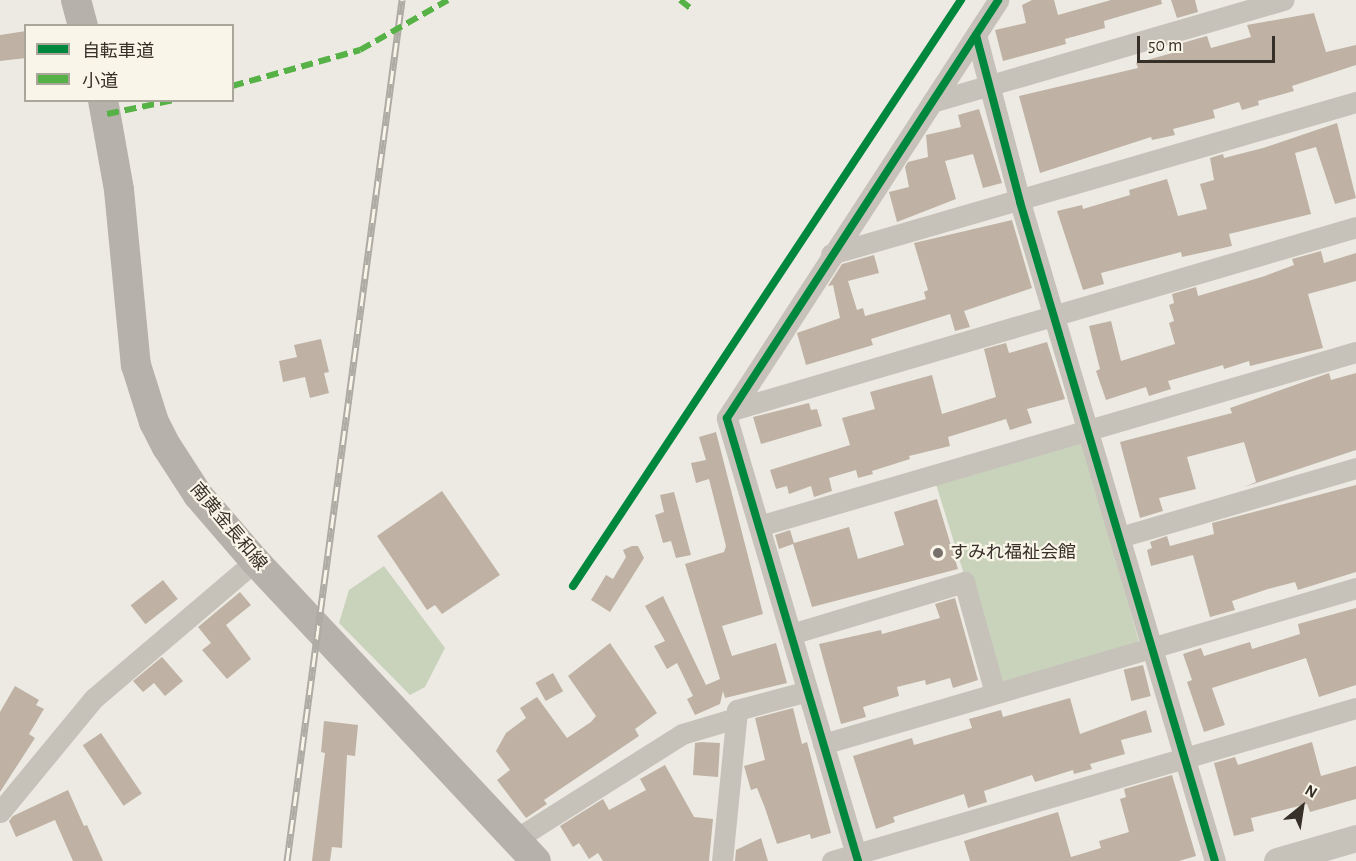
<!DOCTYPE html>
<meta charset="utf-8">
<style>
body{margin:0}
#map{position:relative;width:1356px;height:861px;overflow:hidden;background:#eceae2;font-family:"Alegreya Sans","Noto Sans JP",sans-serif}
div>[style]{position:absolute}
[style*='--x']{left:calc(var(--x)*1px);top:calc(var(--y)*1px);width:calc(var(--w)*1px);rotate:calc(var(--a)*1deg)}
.green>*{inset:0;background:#c9d3bc}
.building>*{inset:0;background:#bfb2a4;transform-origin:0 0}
.minor>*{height:21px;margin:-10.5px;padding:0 10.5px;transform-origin:10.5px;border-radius:10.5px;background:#c6c2ba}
.tertiary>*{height:27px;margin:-13.5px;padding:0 13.5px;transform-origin:13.5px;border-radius:13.5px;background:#c6c2ba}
.secondary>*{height:30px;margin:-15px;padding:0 15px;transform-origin:15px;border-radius:15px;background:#b6b2ab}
.rail>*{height:7px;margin-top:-3.5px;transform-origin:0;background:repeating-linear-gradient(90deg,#f9f5e9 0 14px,#aeaba5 0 28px);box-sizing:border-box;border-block:2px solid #aeaba5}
.quiet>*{height:6px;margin-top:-3px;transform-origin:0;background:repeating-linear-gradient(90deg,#56b246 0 12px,transparent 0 18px)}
.cycleway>*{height:8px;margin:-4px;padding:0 4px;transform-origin:4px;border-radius:4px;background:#00873e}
.dots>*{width:16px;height:16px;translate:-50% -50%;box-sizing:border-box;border:3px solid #f9f5e9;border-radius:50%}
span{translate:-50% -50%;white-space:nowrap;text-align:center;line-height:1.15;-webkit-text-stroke:4.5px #f9f5e9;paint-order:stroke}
.street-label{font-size:18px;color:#373029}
.poi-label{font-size:18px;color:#373029}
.left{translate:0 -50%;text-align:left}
.legend{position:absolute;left:24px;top:24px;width:210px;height:78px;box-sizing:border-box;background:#f9f5e9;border:2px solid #aba69c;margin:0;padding:8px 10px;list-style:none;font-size:18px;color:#373029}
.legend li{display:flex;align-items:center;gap:12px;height:30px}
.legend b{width:30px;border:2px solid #aba69c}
.north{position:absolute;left:1272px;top:777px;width:60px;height:60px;-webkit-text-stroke:4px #f9f5e9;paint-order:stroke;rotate:30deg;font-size:16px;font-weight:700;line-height:24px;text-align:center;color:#373029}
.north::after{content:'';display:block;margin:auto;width:21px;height:27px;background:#373029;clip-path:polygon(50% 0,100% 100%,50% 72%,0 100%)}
.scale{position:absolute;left:1137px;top:36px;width:138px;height:27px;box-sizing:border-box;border:3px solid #373029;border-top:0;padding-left:8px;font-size:18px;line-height:21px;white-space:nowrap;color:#373029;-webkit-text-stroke:4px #f9f5e9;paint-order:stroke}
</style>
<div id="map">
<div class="green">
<i style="clip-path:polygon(1074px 439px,1084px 443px,1140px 646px,998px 684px,935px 481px)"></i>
<i style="clip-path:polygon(384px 566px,445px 648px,425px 687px,410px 695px,339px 623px,349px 590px)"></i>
</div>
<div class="building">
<i style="clip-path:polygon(1032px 0,1054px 0,1058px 15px,1111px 0,1161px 0,1162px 4px,1104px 21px,1105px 28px,1065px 39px,1066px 44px,1003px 61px,995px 30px,1026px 23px,1022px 5px)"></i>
<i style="clip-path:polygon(1171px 0,1195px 0,1198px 12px,1177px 18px)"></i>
<i style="clip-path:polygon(1314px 13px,1326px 52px,1356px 45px,1356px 65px,1292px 86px,1294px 91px,1258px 101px,1259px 105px,1242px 110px,1239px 102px,1213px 110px,1215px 118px,1173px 129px,1175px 135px,1152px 140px,1151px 137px,1040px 173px,1019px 96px,1138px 68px,1136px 63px,1176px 52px,1175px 45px,1207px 36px,1211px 48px,1251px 37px,1247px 25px)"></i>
<i style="clip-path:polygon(26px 31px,26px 58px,0 61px,0 35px)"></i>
<i style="clip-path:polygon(979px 109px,1002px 183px,983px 188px,973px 154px,945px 161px,956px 199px,897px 222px,889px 192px,909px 187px,905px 167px,908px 162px,928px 157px,926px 135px,961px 127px,958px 115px)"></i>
<i style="clip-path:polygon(1337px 123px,1356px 198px,1335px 204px,1316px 147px,1295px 153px,1311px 214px,1229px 234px,1232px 246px,1182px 257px,1181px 252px,1101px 273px,1104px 284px,1083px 290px,1057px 211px,1082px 205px,1083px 209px,1130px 195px,1129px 190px,1167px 179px,1178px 216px,1207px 209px,1200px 184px,1214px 180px,1210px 158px,1223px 154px,1224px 158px,1263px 148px)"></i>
<i style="clip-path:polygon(1012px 220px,1032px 288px,964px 311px,970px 327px,955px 331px,950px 314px,871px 339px,873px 345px,806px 365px,797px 333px,840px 318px,833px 285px,828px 286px,842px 264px,874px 255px,879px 273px,848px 281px,857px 310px,863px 308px,865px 316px,926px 299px,924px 292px,928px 290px,914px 243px)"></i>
<i style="clip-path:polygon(1321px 251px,1324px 263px,1356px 253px,1356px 281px,1308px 294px,1323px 348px,1250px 366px,1249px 361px,1224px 369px,1223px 365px,1168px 381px,1171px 389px,1149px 396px,1146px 387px,1106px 400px,1096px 371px,1100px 369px,1089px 326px,1111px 321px,1121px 361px,1175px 344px,1169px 323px,1174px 321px,1169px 305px,1174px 303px,1172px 294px,1196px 287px,1198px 296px,1265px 276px,1294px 265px,1292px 259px)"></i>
<i style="clip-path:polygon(321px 339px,329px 372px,324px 373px,329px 393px,310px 398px,305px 377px,283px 382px,279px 361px,297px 357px,294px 345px)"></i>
<i style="clip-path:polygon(1047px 342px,1065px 399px,1027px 409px,1032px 423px,1010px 430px,1006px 419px,948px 437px,950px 446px,909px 456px,910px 459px,872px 471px,873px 474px,858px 478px,856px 470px,829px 478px,832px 491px,814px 497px,811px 486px,789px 494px,787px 486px,776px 489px,770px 470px,850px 445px,842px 418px,875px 409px,870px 392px,932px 375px,942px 414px,996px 397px,984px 349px,1006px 343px,1009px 353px)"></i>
<i style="clip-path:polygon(1329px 373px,1331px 380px,1356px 373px,1356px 450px,1244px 487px,1256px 482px,1244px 442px,1187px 457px,1196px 489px,1159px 498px,1163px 511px,1140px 518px,1120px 442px,1232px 413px,1230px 408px)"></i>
<i style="clip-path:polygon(809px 403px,811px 410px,817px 409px,822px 426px,761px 444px,753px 417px)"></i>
<i style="clip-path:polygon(716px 432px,763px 614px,722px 626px,732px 656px,776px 643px,787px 683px,725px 698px,723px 691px,720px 704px,695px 715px,687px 699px,693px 696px,677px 663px,667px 669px,654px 646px,665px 641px,645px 606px,663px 596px,706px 685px,720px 679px,685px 564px,724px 552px,726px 546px,709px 479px,696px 483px,691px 463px,706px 460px,699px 437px)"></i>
<i style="clip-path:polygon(1356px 485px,1356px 572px,1298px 590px,1295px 582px,1268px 589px,1232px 601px,1235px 610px,1210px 617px,1193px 555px,1151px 566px,1147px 550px,1152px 548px,1150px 542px,1167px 536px,1170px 546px,1214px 534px,1212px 523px)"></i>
<i style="clip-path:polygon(442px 491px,500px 575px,442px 614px,435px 605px,427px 610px,377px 536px)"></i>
<i style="clip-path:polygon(674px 492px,691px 555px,676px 558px,671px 541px,663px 543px,655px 515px,664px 512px,660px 495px)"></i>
<i style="clip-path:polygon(937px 499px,958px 569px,812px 607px,793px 544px,779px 549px,775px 535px,790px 530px,794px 543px,849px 527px,858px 559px,904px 545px,894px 512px)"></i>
<i style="clip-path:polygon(632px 546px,638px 546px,644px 558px,610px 612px,591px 600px,606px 575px,613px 579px,626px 557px,623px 550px)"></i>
<i style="left:163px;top:580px;width:24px;height:41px;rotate:52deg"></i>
<i style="clip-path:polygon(240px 592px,251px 605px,226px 625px,251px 659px,227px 679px,202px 650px,211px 643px,198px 627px)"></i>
<i style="clip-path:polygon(955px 598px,978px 680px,953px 688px,950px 678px,926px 685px,925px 680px,897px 687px,899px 696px,863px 707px,866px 717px,841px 724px,819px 644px,881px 630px,882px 634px,940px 618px,935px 604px)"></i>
<i style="clip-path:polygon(1356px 608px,1356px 685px,1319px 697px,1306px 658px,1212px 688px,1225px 725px,1204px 732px,1187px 682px,1192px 680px,1183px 654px,1201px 648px,1204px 656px,1250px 642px,1252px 649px,1300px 634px,1298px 624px)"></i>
<i style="clip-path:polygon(610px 643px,657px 713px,635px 729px,639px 736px,544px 800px,547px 804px,526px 818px,497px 780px,510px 770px,496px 751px,506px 733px,526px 718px,520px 708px,537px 697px,567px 738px,591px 722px,596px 716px,568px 676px)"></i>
<i style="clip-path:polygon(162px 657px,183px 681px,165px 696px,154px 683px,143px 692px,133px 681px)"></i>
<i style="left:1143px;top:665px;width:32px;height:20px;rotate:76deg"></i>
<i style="left:553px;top:673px;width:21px;height:20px;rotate:61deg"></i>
<i style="clip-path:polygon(15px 686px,39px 700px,36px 705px,44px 709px,29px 734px,35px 738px,0 792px,0 712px)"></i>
<i style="clip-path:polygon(1070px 698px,1080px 734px,1146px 710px,1152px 732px,1121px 740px,1125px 754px,1090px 764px,1092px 769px,1074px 774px,1073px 770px,1035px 782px,1032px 775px,984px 791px,987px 802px,968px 808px,964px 794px,893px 817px,895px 822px,876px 829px,853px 756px,912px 738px,914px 745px,972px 728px,969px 719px,1001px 710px,1003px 717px)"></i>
<i style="clip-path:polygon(793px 708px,802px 744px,807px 742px,831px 833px,811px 839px,810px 834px,777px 844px,765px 808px,757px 788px,751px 790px,744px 766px,765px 760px,755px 718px)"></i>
<i style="clip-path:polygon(324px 721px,358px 725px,355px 756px,347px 755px,342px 848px,332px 847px,330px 861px,312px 861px,325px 753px,321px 752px)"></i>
<i style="left:101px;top:733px;width:73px;height:22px;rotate:56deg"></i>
<i style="clip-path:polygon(701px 742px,720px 743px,718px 777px,693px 775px,695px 743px)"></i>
<i style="clip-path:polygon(1312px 742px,1321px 776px,1356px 766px,1356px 799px,1310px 812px,1307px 804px,1251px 818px,1254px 831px,1234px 836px,1214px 763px,1235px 757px,1238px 765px)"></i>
<i style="clip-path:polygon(665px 765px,694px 817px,713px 819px,709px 861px,603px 861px,598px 853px,589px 859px,579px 843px,573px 847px,560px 826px,603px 799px,609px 810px,646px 790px,640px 779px)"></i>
<i style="clip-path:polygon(1172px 775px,1196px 856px,1179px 861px,970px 861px,964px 841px,1058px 812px,1071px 857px,1101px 848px,1099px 841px,1129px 832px,1120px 799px,1126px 797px,1124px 789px)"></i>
<i style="clip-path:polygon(68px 790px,84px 826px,87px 825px,103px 861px,73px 861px,55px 820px,16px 837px,9px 821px,13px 816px)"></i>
<i style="clip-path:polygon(761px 838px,768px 861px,735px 861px,736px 850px)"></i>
</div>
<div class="minor">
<i style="--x:976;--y:35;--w:173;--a:75.2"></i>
<i style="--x:1020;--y:202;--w:687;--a:73.52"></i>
<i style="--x:932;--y:102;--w:366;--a:-16.2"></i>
<i style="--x:831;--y:254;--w:547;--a:-16.15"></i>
<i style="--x:732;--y:410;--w:650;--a:-16.34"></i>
<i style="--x:759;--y:526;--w:622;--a:-16.25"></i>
<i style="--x:1120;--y:537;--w:246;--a:-16.3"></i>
<i style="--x:791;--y:634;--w:181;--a:-16.7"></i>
<i style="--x:964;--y:582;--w:115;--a:74.4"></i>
<i style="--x:823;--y:744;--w:555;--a:-16.31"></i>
<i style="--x:0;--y:812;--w:146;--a:-50.5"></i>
<i style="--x:93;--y:699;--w:213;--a:-40.4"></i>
<i style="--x:516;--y:839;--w:196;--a:-32.3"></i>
<i style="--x:682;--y:734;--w:56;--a:-16.5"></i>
<i style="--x:722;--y:861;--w:152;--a:-84.3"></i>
<i style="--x:737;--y:710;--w:73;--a:-15"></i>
<i style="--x:832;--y:861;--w:546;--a:-16.28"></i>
<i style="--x:858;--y:861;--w:462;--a:-106.5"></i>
<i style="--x:727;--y:418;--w:498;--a:-57"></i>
</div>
<div class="tertiary">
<i style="--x:1277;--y:861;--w:82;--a:-16.2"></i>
</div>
<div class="secondary">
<i style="--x:76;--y:0;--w:27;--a:75"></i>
<i style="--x:103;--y:100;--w:91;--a:79.9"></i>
<i style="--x:119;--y:190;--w:176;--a:84.5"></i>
<i style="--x:136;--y:365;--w:60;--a:72.5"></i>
<i style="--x:154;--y:422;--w:28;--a:63"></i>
<i style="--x:167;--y:447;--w:57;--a:57.1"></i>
<i style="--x:198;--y:495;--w:87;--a:49.2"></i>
<i style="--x:255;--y:561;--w:411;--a:46.9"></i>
</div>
<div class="rail">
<i style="--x:287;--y:861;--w:869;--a:-82.39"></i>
</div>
<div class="quiet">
<i style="--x:680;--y:0;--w:16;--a:38"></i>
<i style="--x:232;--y:86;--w:133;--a:-15.7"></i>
<i style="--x:360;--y:50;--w:101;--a:-29.6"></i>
<i style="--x:107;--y:114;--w:68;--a:-11.8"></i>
</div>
<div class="cycleway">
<i style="--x:976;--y:35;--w:173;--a:75.2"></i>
<i style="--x:1020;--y:202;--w:687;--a:73.52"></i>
<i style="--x:573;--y:586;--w:703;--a:-56.49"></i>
<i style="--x:858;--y:861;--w:462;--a:-106.5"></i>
<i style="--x:727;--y:418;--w:498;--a:-57"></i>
</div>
<div class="dots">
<i style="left:938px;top:553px;background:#76716a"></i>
</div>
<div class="street-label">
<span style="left:228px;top:527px;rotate:50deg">南黄金長和線</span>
</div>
<div class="poi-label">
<span class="left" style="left:950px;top:553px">すみれ福祉会館</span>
</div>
<ul class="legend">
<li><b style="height:8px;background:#00873e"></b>自転車道</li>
<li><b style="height:8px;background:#56b246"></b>小道</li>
</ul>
<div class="north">N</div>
<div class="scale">50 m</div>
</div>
